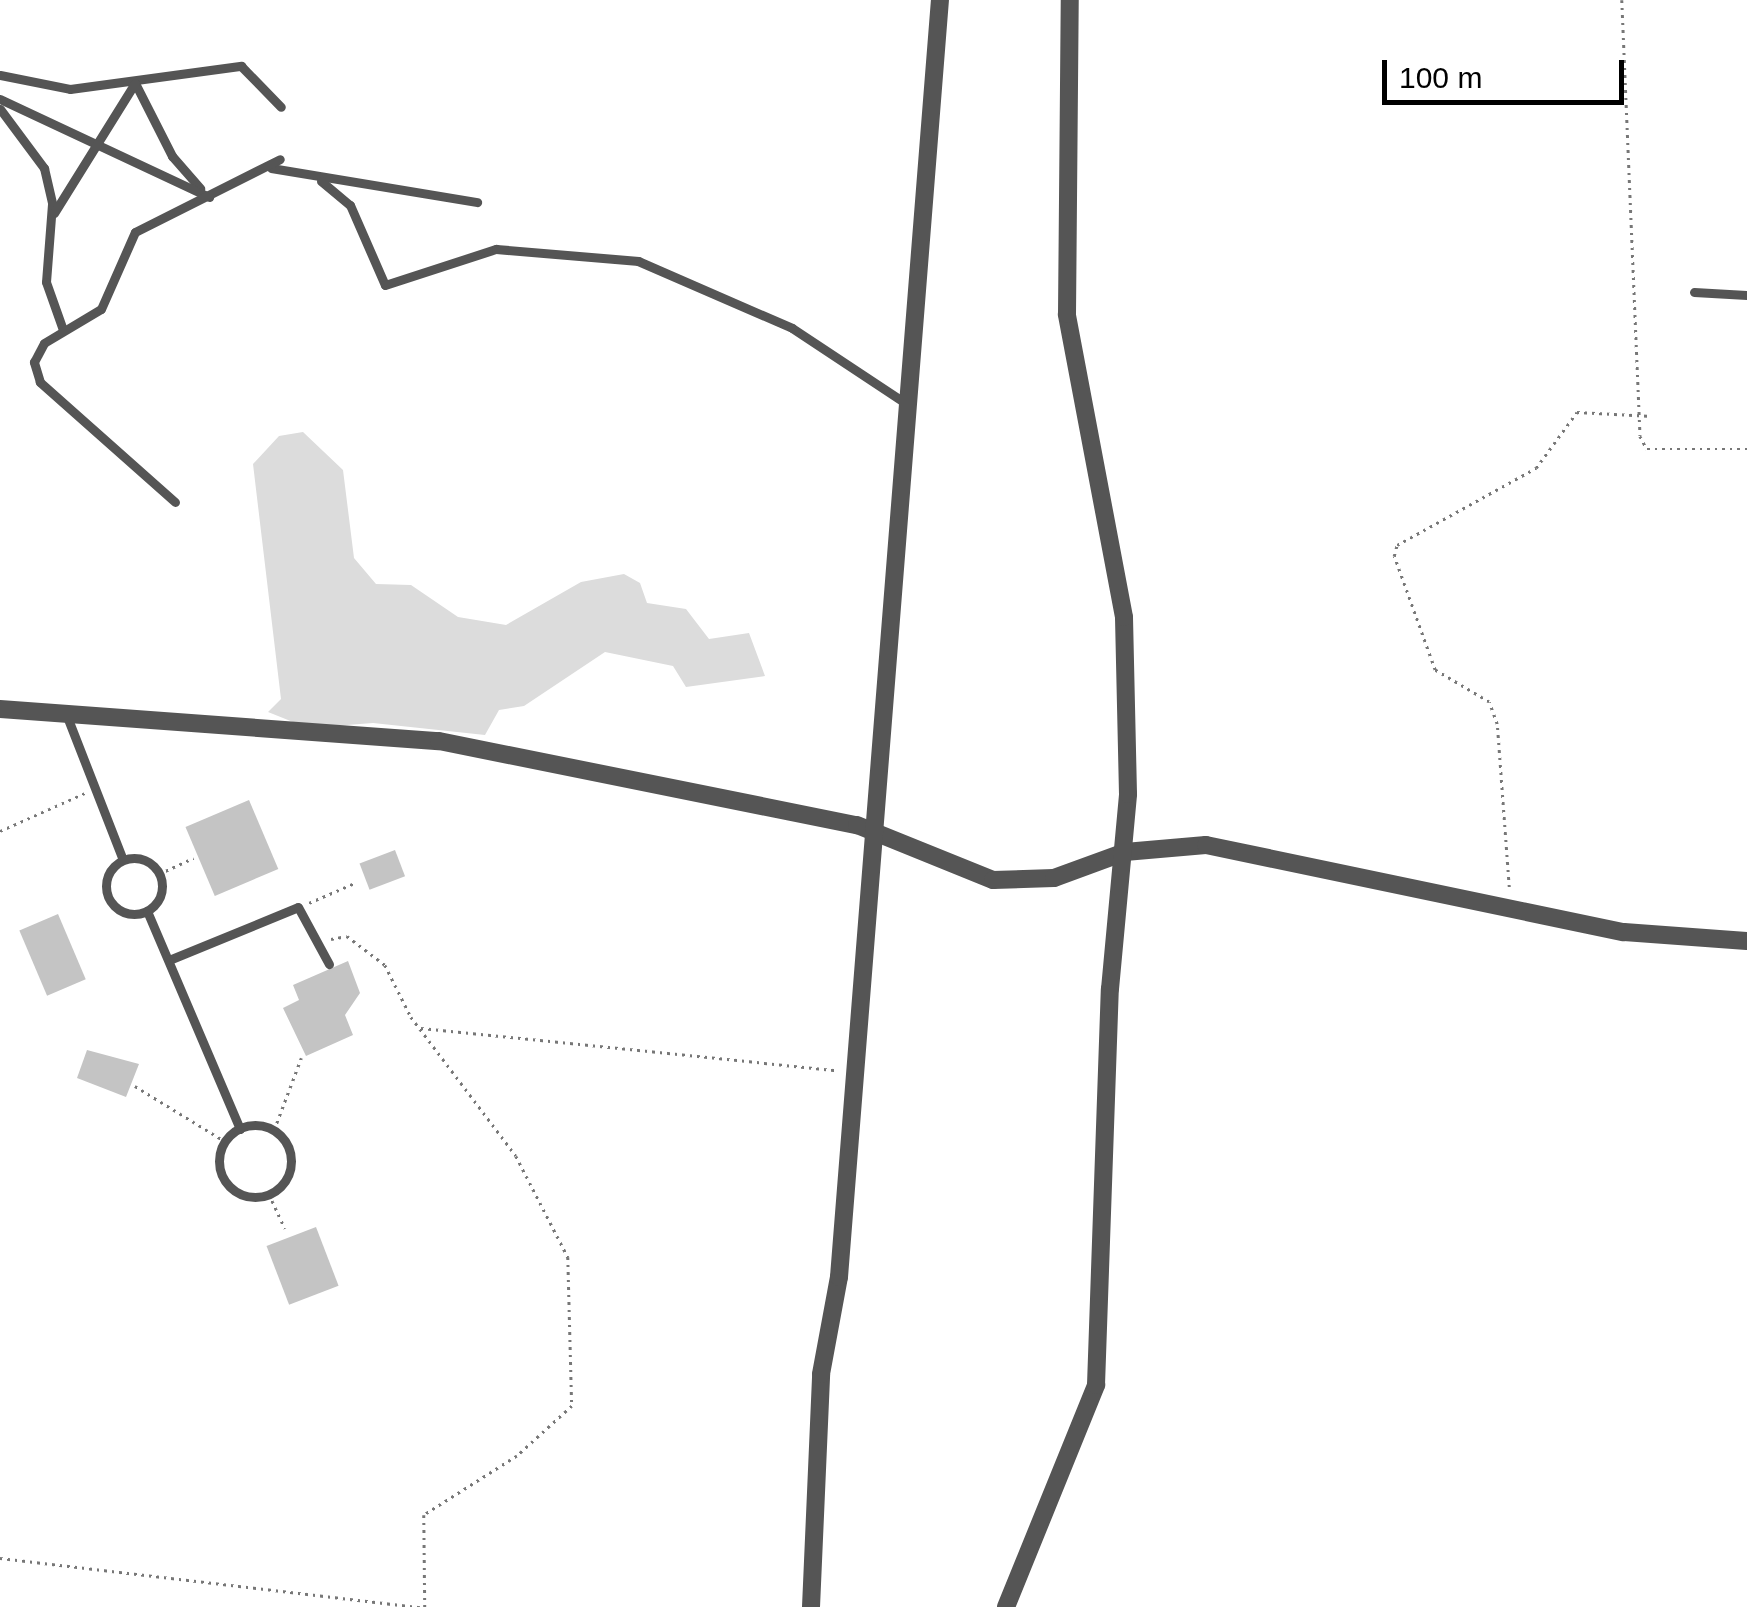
<!DOCTYPE html>
<style>
body{margin:0}
#map{position:relative;width:1747px;height:1607px;overflow:hidden;background:#fff;font-family:Arial,sans-serif}
div>[style]{position:absolute}
[style*='--x']{left:calc(var(--x)*1px);top:calc(var(--y)*1px);width:calc(var(--w)*1px);rotate:calc(var(--a)*1deg)}
.green>*{inset:0;background:#dcdcdc}
.building>*{inset:0;background:#c4c4c4;transform-origin:0 0}
.path>*{height:2.5px;margin-top:-1.25px;transform-origin:0;background:repeating-linear-gradient(90deg,#777 0 2.5px,transparent 0 7.5px)}
.service>*{height:9px;margin:-4.5px;padding:0 4.5px;transform-origin:4.5px;border-radius:4.5px;background:#555}
.service>.ring{margin:-4.5px;padding:0;box-sizing:content-box;background:none;border:9px solid #555;border-radius:50%}
.minor>*{height:18px;margin:-9px;padding:0 9px;transform-origin:9px;border-radius:9px;background:#555}
span{translate:-50% -50%;white-space:nowrap;text-align:center;line-height:1.15;-webkit-text-stroke:10px #fff;paint-order:stroke}
.scale{position:absolute;left:1382px;top:60px;width:242px;height:45px;box-sizing:border-box;border:5px solid #000;border-top:0;padding-left:12px;font-size:30px;line-height:35px;white-space:nowrap;color:#000;-webkit-text-stroke:8px #fff;paint-order:stroke}
</style>
<div id="map">
<div class="green">
<i style="clip-path:polygon(303px 432px,343px 470px,354px 558px,376px 584px,411px 585px,458px 617px,506px 625px,581px 582px,624px 574px,640px 583px,647px 603px,686px 609px,709px 639px,749px 633px,765px 676px,686px 687px,673px 666px,605px 652px,524px 706px,499px 710px,485px 735px,373px 723px,308px 728px,268px 712px,281px 699px,253px 464px,279px 436px)"></i>
</div>
<div class="building">
<i style="left:249px;top:800px;width:75px;height:69px;rotate:67deg"></i>
<i style="left:395px;top:850px;width:28px;height:38px;rotate:69deg"></i>
<i style="left:58px;top:914px;width:71px;height:42px;rotate:67deg"></i>
<i style="clip-path:polygon(348px 961px,360px 993px,345px 1015px,353px 1035px,306px 1056px,283px 1008px,299px 1000px,293px 985px)"></i>
<i style="clip-path:polygon(87px 1050px,139px 1064px,126px 1097px,77px 1078px)"></i>
<i style="left:316px;top:1227px;width:63px;height:53px;rotate:69deg"></i>
</div>
<div class="path">
<i style="--x:1622;--y:0;--w:436;--a:87.6"></i>
<i style="--x:1640;--y:436;--w:15;--a:62"></i>
<i style="--x:1647;--y:449;--w:100;--a:0"></i>
<i style="--x:0;--y:831;--w:93;--a:-24.1"></i>
<i style="--x:159;--y:874;--w:38;--a:-25"></i>
<i style="--x:1509;--y:887;--w:163;--a:-94.2"></i>
<i style="--x:1497;--y:724;--w:23;--a:-110"></i>
<i style="--x:1489;--y:702;--w:63;--a:-149.3"></i>
<i style="--x:1435;--y:670;--w:121;--a:-109.8"></i>
<i style="--x:1394;--y:556;--w:11;--a:-75"></i>
<i style="--x:1397;--y:545;--w:159;--a:-29"></i>
<i style="--x:1536;--y:468;--w:69;--a:-53.8"></i>
<i style="--x:1577;--y:412;--w:75;--a:3.1"></i>
<i style="--x:309;--y:903;--w:52;--a:-23.6"></i>
<i style="--x:331;--y:939;--w:16;--a:-11"></i>
<i style="--x:347;--y:936;--w:48;--a:37.3"></i>
<i style="--x:385;--y:965;--w:58;--a:63.4"></i>
<i style="--x:411;--y:1017;--w:174;--a:52.9"></i>
<i style="--x:516;--y:1156;--w:114;--a:62.8"></i>
<i style="--x:568;--y:1257;--w:149;--a:88.5"></i>
<i style="--x:572;--y:1406;--w:74;--a:137.7"></i>
<i style="--x:517;--y:1456;--w:110;--a:147.6"></i>
<i style="--x:424;--y:1515;--w:92;--a:89.4"></i>
<i style="--x:421;--y:1028;--w:417;--a:5.8"></i>
<i style="--x:135;--y:1086;--w:107;--a:31.6"></i>
<i style="--x:274;--y:1130;--w:77;--a:-69.4"></i>
<i style="--x:269;--y:1194;--w:38;--a:65"></i>
<i style="--x:0;--y:1558;--w:423;--a:6.7"></i>
</div>
<div class="service">
<i style="--x:0;--y:75;--w:71;--a:11.3"></i>
<i style="--x:70;--y:89;--w:173;--a:-7.7"></i>
<i style="--x:241;--y:66;--w:57;--a:45.7"></i>
<i style="--x:135;--y:83;--w:82;--a:63.1"></i>
<i style="--x:172;--y:156;--w:43;--a:48.8"></i>
<i style="--x:0;--y:99;--w:231;--a:25.1"></i>
<i style="--x:0;--y:109;--w:74;--a:53.3"></i>
<i style="--x:44;--y:168;--w:37;--a:77"></i>
<i style="--x:52;--y:204;--w:78;--a:94.4"></i>
<i style="--x:46;--y:282;--w:51;--a:70.5"></i>
<i style="--x:271;--y:168;--w:209;--a:9.4"></i>
<i style="--x:321;--y:181;--w:38;--a:40"></i>
<i style="--x:350;--y:205;--w:87;--a:66.4"></i>
<i style="--x:385;--y:285;--w:117;--a:-18"></i>
<i style="--x:496;--y:249;--w:143;--a:4.8"></i>
<i style="--x:638;--y:261;--w:168;--a:23.5"></i>
<i style="--x:792;--y:328;--w:134;--a:33.5"></i>
<i style="--x:54;--y:213;--w:153;--a:-58.1"></i>
<i style="--x:1694;--y:292;--w:53;--a:3.2"></i>
<i style="--x:175;--y:502;--w:181;--a:-138.4"></i>
<i style="--x:40;--y:382;--w:21;--a:-107"></i>
<i style="--x:34;--y:362;--w:21;--a:-62"></i>
<i style="--x:44;--y:343;--w:66;--a:-30.8"></i>
<i style="--x:101;--y:309;--w:84;--a:-66.2"></i>
<i style="--x:135;--y:232;--w:162;--a:-26.7"></i>
<i style="--x:68;--y:719;--w:151;--a:68.7"></i>
<i class="ring" style="left:106px;top:858px;width:47px;height:47px"></i>
<i style="--x:147;--y:911;--w:237;--a:66.9"></i>
<i style="--x:169;--y:960;--w:139;--a:-22.3"></i>
<i style="--x:298;--y:907;--w:65;--a:61.5"></i>
<i class="ring" style="left:219px;top:1125px;width:63px;height:63px"></i>
</div>
<div class="minor">
<i style="--x:0;--y:709;--w:440;--a:4.2"></i>
<i style="--x:439;--y:741;--w:426;--a:11.4"></i>
<i style="--x:857;--y:825;--w:147;--a:22"></i>
<i style="--x:993;--y:880;--w:61;--a:-1.9"></i>
<i style="--x:1054;--y:878;--w:76;--a:-20.1"></i>
<i style="--x:1125;--y:852;--w:81;--a:-4.9"></i>
<i style="--x:1206;--y:845;--w:427;--a:11.8"></i>
<i style="--x:1624;--y:932;--w:123;--a:4.2"></i>
<i style="--x:811;--y:1607;--w:233;--a:-87.5"></i>
<i style="--x:821;--y:1374;--w:99;--a:-79.5"></i>
<i style="--x:839;--y:1277;--w:1281;--a:-85.48"></i>
<i style="--x:1006;--y:1607;--w:240;--a:-67.9"></i>
<i style="--x:1096;--y:1385;--w:396;--a:-88"></i>
<i style="--x:1110;--y:989;--w:196;--a:-84.7"></i>
<i style="--x:1128;--y:794;--w:177;--a:-91.3"></i>
<i style="--x:1124;--y:617;--w:308;--a:-100.7"></i>
<i style="--x:1067;--y:314;--w:314;--a:-89.5"></i>
</div>
<div class="scale">100 m</div>
</div>
